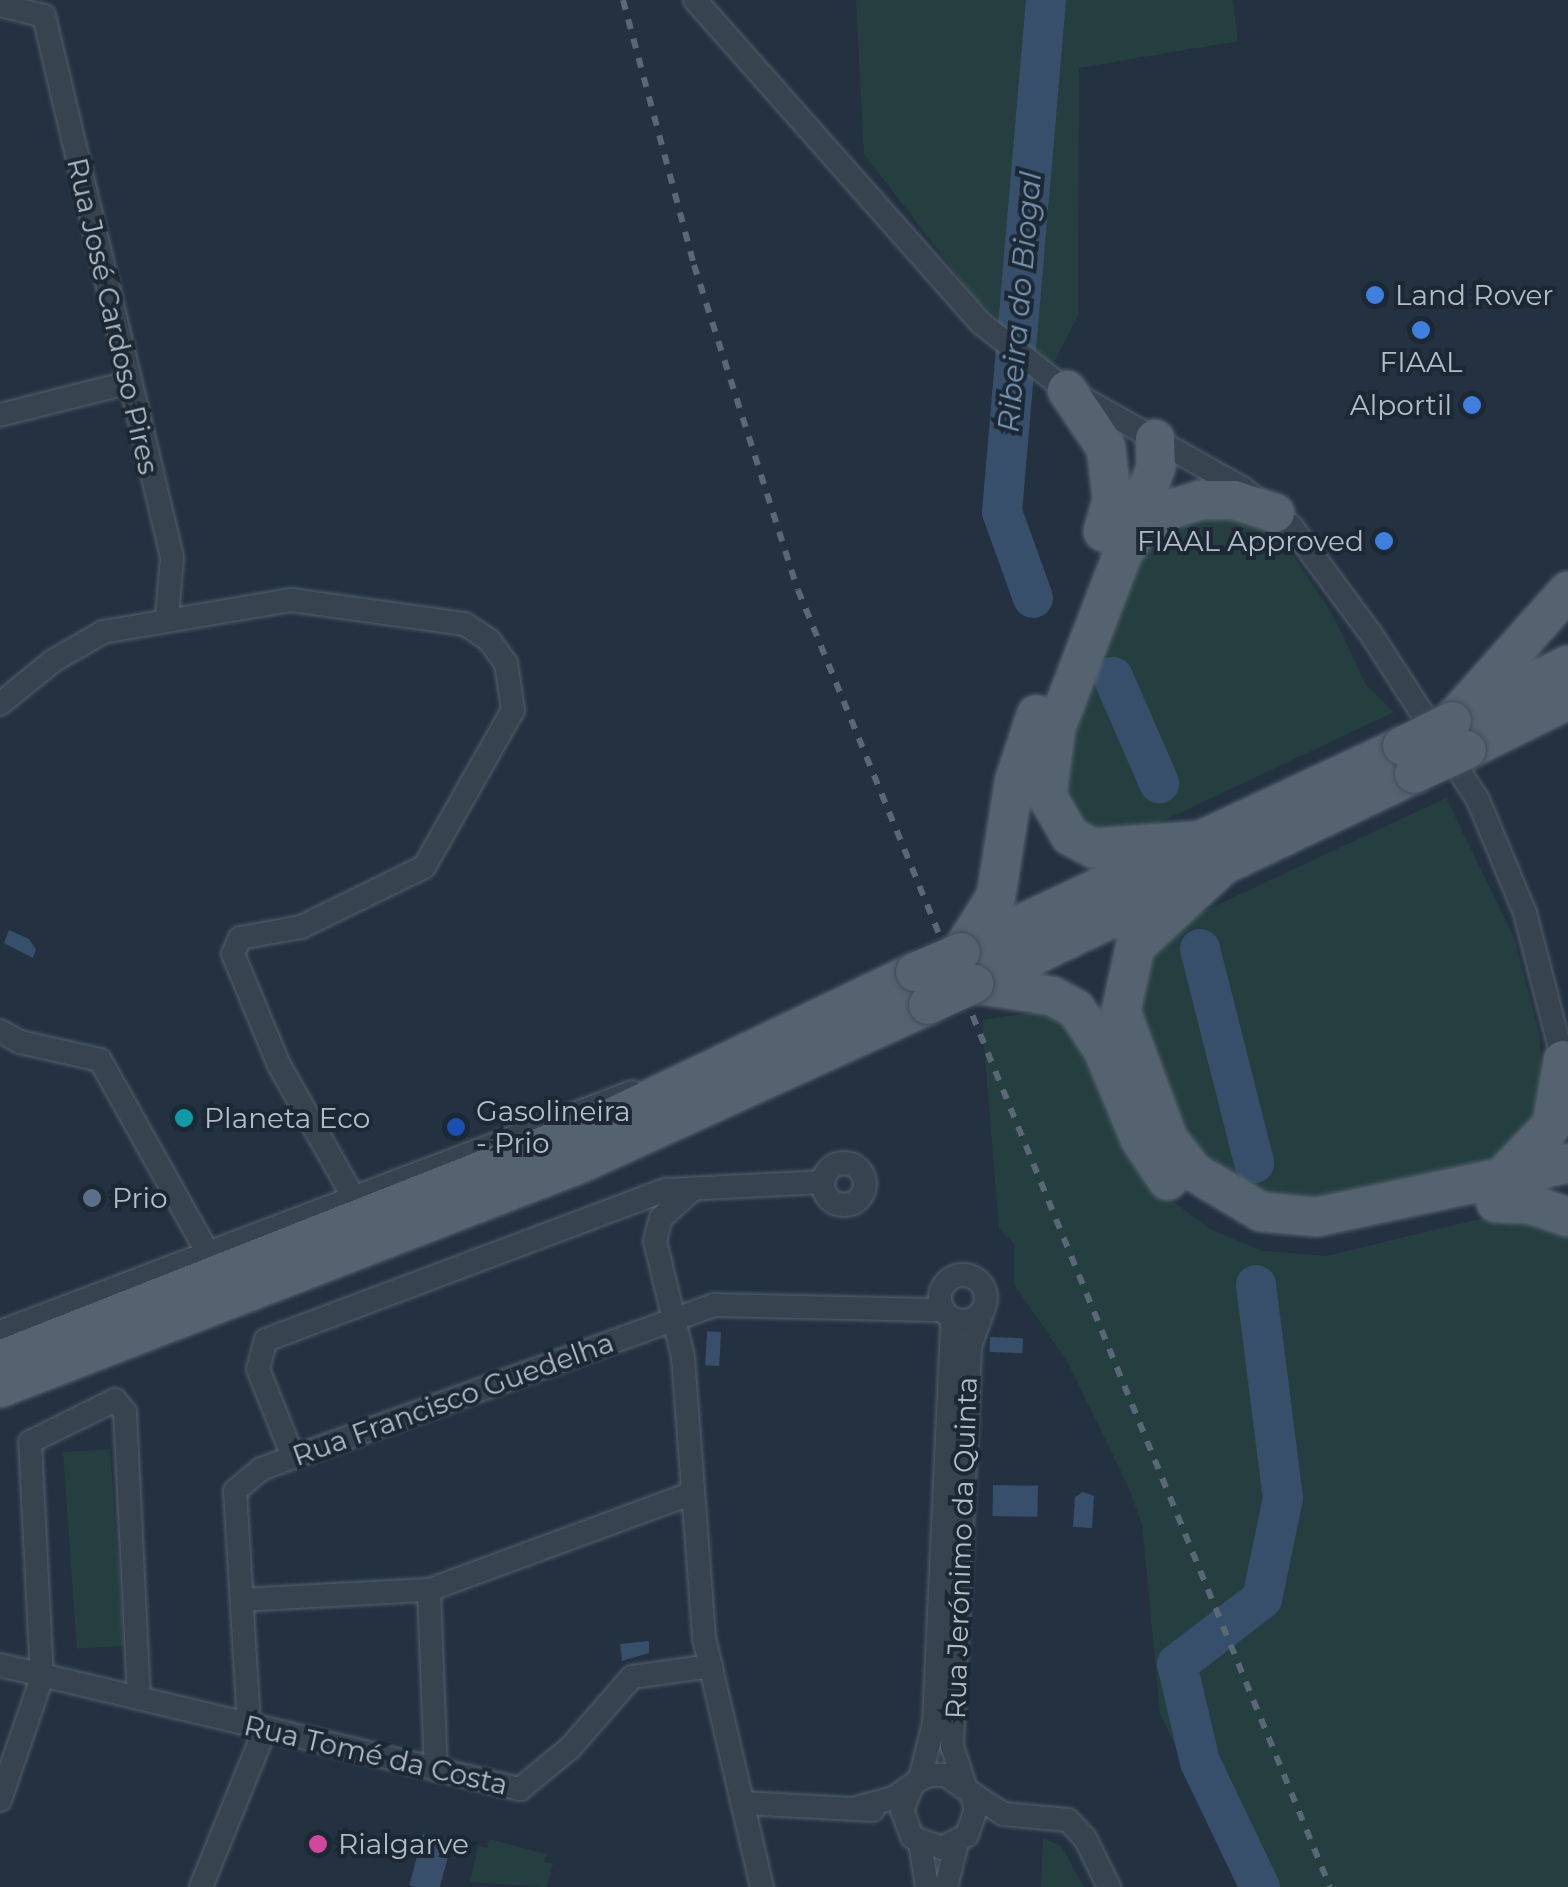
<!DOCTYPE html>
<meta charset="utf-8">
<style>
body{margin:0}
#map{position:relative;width:1568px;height:1887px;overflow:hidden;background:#233140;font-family:Montserrat,sans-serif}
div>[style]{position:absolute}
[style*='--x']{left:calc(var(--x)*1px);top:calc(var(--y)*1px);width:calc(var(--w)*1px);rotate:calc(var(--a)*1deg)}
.green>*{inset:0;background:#253f41;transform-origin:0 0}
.water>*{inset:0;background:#374f6a;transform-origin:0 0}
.river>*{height:40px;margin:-20px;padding:0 20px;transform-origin:20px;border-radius:20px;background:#374f6a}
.roads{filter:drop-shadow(0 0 2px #55606d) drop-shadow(0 0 2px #55606d)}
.minor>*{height:22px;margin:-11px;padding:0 11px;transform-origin:11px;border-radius:11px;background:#37434f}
.minor>.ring{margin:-11px;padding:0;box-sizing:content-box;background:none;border:22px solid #37434f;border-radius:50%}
.primary>*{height:38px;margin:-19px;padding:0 19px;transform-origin:19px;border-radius:19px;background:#556270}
.rail>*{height:6px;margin-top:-3px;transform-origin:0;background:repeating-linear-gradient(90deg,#596777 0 10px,transparent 0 20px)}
.bridges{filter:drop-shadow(0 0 2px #404c58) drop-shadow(0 0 2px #404c58)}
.primary-bridge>*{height:38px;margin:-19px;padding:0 19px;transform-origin:19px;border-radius:19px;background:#556270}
.dots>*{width:28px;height:28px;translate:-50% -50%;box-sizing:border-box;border:5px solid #1c2834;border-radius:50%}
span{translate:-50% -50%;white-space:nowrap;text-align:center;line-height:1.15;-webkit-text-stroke:8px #1c2834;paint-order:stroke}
.poi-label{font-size:28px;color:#b3bdca}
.left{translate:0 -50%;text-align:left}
.right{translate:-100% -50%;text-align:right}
.street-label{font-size:28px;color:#b3bdca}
.water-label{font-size:30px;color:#7996b3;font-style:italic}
</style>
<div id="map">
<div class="green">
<i style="clip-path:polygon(856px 0,1233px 0,1238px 41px,1079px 68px,1078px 316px,1052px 366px,974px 297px,864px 154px)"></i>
<i style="clip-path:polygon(1198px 512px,1247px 515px,1281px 538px,1332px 613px,1366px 685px,1394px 712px,1137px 833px,1091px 830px,1069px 810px,1063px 766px,1134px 555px,1158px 527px)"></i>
<i style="clip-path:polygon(1446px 798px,1514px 937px,1540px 1037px,1541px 1104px,1527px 1135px,1504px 1158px,1416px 1183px,1286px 1203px,1247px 1188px,1188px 1138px,1139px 1019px,1141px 967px,1174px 925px)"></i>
<i style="clip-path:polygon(1036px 1012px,1063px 1024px,1098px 1066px,1170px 1199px,1210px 1229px,1262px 1251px,1327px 1256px,1504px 1213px,1568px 1234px,1568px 1887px,1241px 1887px,1160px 1713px,1142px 1524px,1128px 1486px,1068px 1363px,1014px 1284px,1014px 1244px,999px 1229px,982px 1020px)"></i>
<i style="left:110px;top:1449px;width:197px;height:47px;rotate:86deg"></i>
<i style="clip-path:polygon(1043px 1838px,1061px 1846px,1084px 1887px,1041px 1887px)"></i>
<i style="clip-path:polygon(489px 1839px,546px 1854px,544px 1862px,553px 1864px,547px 1887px,470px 1882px,478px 1846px,487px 1848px)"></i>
</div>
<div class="water">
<i style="clip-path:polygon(9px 930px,29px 939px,36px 949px,33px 958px,4px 943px)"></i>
<i style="left:721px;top:1332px;width:34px;height:14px;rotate:93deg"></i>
<i style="left:990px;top:1337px;width:33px;height:15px;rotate:2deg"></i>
<i style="left:993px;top:1485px;width:45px;height:31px;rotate:1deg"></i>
<i style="clip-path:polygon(1083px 1492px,1094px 1496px,1092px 1528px,1073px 1527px,1075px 1497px)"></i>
<i style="clip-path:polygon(649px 1641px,649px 1653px,622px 1661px,620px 1644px)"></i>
<i style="left:423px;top:1834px;width:30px;height:53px;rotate:15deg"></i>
</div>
<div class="river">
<i style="--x:1033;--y:598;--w:91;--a:-109.8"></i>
<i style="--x:1002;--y:512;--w:514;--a:-85.09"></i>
<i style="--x:1113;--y:677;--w:116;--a:66.5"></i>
<i style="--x:1200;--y:949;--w:221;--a:75.8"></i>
<i style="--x:1256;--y:1285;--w:215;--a:82.8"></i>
<i style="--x:1283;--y:1498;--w:103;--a:101.7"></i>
<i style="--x:1262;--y:1599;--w:107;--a:142.6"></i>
<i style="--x:1177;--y:1664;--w:101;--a:76.8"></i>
<i style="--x:1200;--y:1762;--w:139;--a:64.4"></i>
</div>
<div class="roads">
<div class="minor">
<i style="--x:695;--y:0;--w:431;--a:48.5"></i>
<i style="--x:981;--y:323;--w:102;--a:38.2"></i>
<i style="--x:1061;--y:386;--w:208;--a:29.4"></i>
<i style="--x:1242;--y:488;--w:63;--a:38"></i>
<i style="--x:1292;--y:527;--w:133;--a:53.6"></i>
<i style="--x:1371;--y:634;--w:197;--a:57.2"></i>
<i style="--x:1478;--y:800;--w:122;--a:67.4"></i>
<i style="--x:1525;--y:913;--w:164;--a:75.5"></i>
<i style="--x:0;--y:5;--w:45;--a:14"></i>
<i style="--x:44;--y:16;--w:556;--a:76.69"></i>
<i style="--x:172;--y:557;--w:60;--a:94.8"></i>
<i style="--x:0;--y:415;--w:131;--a:-14.1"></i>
<i style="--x:0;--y:704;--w:68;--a:-39.1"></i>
<i style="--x:53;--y:661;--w:58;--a:-30.1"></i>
<i style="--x:103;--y:632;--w:191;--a:-9.7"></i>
<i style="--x:291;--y:600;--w:176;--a:7.9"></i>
<i style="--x:465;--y:624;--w:29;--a:34"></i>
<i style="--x:489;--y:640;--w:29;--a:54"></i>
<i style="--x:506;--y:663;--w:48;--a:81.5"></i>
<i style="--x:513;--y:710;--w:180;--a:119.5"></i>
<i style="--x:424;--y:867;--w:137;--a:154"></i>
<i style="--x:301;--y:927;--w:62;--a:169.8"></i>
<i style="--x:240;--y:938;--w:17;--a:114"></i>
<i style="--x:233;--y:954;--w:120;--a:67.5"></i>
<i style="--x:279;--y:1065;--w:153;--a:60.6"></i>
<i style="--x:0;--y:1031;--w:23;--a:29"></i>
<i style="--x:20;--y:1042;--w:82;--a:12.7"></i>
<i style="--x:100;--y:1060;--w:221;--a:60.8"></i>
<i class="ring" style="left:823px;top:1163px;width:20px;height:20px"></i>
<i style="--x:693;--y:1189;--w:43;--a:137.8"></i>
<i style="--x:661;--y:1218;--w:24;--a:105"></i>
<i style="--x:655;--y:1241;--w:119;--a:76.4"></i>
<i style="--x:683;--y:1357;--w:282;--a:85.7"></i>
<i style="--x:704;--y:1638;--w:256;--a:76.9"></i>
<i class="ring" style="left:940px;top:1275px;width:24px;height:24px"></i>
<i style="--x:0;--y:1332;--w:676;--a:-20.79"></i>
<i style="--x:293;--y:1457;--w:95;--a:-111.7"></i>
<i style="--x:258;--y:1369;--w:30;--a:-75"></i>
<i style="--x:266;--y:1340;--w:427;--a:-20.6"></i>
<i style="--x:666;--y:1190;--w:157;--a:-2.9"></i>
<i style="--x:429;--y:1590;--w:180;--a:87.8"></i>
<i style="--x:242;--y:1600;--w:187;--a:-3.1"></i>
<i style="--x:429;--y:1590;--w:281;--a:-20.2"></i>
<i style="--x:0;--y:1665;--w:535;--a:13.41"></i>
<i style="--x:520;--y:1789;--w:65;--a:-39.4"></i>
<i style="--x:570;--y:1748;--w:94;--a:-48.9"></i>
<i style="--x:632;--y:1677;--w:80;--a:-7.9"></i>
<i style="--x:249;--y:1725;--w:234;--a:-93.4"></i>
<i style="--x:235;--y:1491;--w:34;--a:-40"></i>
<i style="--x:261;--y:1469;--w:483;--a:-19.9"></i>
<i style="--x:715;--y:1305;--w:228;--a:1.3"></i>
<i style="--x:920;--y:1779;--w:58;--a:-76"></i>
<i style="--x:934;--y:1723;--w:404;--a:-87.4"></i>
<i style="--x:965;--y:1786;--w:42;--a:-108"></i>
<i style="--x:952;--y:1746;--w:400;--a:-87.4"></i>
<i style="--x:970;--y:1346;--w:38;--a:-70"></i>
<i style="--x:971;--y:1793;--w:38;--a:33"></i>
<i style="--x:1003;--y:1814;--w:65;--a:5.3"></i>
<i style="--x:1068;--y:1820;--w:25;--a:47"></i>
<i style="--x:1085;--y:1838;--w:55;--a:63.9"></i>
<i style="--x:0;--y:1800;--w:130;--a:-71.1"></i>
<i style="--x:42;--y:1677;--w:235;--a:-92.9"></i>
<i style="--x:30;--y:1442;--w:95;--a:-26.3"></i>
<i style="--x:115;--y:1400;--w:16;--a:50"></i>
<i style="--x:125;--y:1412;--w:286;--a:87.2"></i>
<i style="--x:742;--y:1803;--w:131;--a:3.1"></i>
<i style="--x:860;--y:1807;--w:35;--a:-15"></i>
<i style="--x:894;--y:1798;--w:32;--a:-36"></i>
<i style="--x:920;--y:1779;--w:12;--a:-20"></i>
<i style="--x:931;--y:1775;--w:15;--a:0"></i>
<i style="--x:946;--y:1775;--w:31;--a:36"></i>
<i style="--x:971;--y:1793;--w:17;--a:73"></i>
<i style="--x:976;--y:1809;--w:28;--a:109"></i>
<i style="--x:967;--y:1835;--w:28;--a:153"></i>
<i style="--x:942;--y:1848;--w:32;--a:-160"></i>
<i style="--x:912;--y:1837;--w:29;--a:-110"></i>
<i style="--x:902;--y:1810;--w:26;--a:-67"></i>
<i style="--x:920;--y:1842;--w:46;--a:81.2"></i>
<i style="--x:201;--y:1887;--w:170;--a:-67.9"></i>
<i style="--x:946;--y:1887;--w:45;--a:-76"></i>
</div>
<div class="primary">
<i style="--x:1067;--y:390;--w:70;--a:56.1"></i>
<i style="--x:1106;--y:448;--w:52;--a:83.4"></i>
<i style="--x:1112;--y:500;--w:33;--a:106"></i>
<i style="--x:1155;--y:439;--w:28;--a:88"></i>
<i style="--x:1156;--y:467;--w:280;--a:111"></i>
<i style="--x:1056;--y:728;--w:69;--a:97.5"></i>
<i style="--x:1047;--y:796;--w:46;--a:60.1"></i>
<i style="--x:1070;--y:836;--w:26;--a:28"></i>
<i style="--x:1093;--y:848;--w:111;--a:-4.1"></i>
<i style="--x:1128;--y:546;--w:20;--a:-60"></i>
<i style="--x:1138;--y:529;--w:36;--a:-32"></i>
<i style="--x:1168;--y:510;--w:34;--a:-17"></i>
<i style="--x:1200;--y:500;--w:34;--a:0"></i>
<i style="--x:1234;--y:500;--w:43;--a:17.6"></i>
<i style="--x:1473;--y:711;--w:106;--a:-25.8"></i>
<i style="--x:1452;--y:721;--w:174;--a:-48.3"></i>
<i style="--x:1467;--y:750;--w:113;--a:-26.3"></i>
<i style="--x:1221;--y:867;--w:117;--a:137.1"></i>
<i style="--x:1135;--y:947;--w:66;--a:102.3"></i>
<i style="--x:1121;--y:1011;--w:136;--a:69.8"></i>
<i style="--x:1168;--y:1139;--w:42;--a:51.8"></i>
<i style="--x:1194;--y:1172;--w:78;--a:30.8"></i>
<i style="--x:1261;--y:1212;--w:56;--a:5.1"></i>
<i style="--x:1317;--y:1217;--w:257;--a:-12.1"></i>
<i style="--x:961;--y:952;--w:66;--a:-58"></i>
<i style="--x:996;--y:896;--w:115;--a:-81"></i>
<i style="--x:1014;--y:782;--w:71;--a:-71.8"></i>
<i style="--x:961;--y:952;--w:487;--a:-25"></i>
<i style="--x:974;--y:984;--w:79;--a:8.7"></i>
<i style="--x:1052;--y:996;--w:27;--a:28"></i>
<i style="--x:1076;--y:1009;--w:49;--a:56.6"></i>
<i style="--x:1103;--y:1050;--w:96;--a:67.4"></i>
<i style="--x:1140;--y:1139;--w:50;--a:56.3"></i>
<i style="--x:974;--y:984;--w:488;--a:-25.5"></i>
<i style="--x:1507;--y:1172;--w:65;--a:-46.2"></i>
<i style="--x:1552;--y:1125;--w:66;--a:-80.4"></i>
<i style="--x:1496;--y:1203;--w:34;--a:2"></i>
<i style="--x:1530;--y:1204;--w:40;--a:18.9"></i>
<i style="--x:0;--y:1360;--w:638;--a:-21.5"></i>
<i style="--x:594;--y:1126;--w:356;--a:-25.6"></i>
<i style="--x:0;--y:1388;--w:621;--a:-21.15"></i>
<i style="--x:579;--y:1164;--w:384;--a:-24.5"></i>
</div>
</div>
<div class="rail">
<i style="--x:623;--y:0;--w:274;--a:75"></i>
<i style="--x:694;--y:265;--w:341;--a:72.3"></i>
<i style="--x:798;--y:590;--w:1402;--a:67.7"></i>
</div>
<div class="bridges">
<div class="primary-bridge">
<i style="--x:1402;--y:746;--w:56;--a:-26.6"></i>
<i style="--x:1414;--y:774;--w:58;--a:-24.4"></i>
<i style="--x:915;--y:972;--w:50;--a:-23.5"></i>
<i style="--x:928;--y:1005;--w:51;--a:-24.5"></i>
</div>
</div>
<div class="dots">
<i style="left:1375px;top:295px;background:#3f7fe0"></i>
<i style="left:1421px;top:330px;background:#3f7fe0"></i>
<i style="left:1472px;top:405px;background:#3f7fe0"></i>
<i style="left:1384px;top:541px;background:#3f7fe0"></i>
<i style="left:184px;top:1118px;background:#0f9aa8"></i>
<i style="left:456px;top:1127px;background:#1a4fb4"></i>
<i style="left:92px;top:1198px;background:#5c6f8a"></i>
<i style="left:318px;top:1844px;background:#d1479c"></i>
</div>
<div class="poi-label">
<span class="left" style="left:1395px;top:295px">Land Rover</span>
<span style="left:1421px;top:362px">FIAAL</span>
<span class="right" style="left:1452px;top:405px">Alportil</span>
<span class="right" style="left:1364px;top:541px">FIAAL Approved</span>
<span class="left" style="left:476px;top:1127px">Gasolineira<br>- Prio</span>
<span class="left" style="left:204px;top:1118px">Planeta Eco</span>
<span class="left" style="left:112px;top:1198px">Prio</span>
<span class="left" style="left:338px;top:1844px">Rialgarve</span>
</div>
<div class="street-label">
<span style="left:113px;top:316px;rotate:77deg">Rua José Cardoso Pires</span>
<span style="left:453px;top:1399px;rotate:-20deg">Rua Francisco Guedelha</span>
<span style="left:961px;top:1548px;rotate:-88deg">Rua Jerónimo da Quinta</span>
<span style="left:376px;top:1755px;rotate:13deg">Rua Tomé da Costa</span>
</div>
<div class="water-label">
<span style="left:1020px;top:302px;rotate:-85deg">Ribeira do Biogal</span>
</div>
</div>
